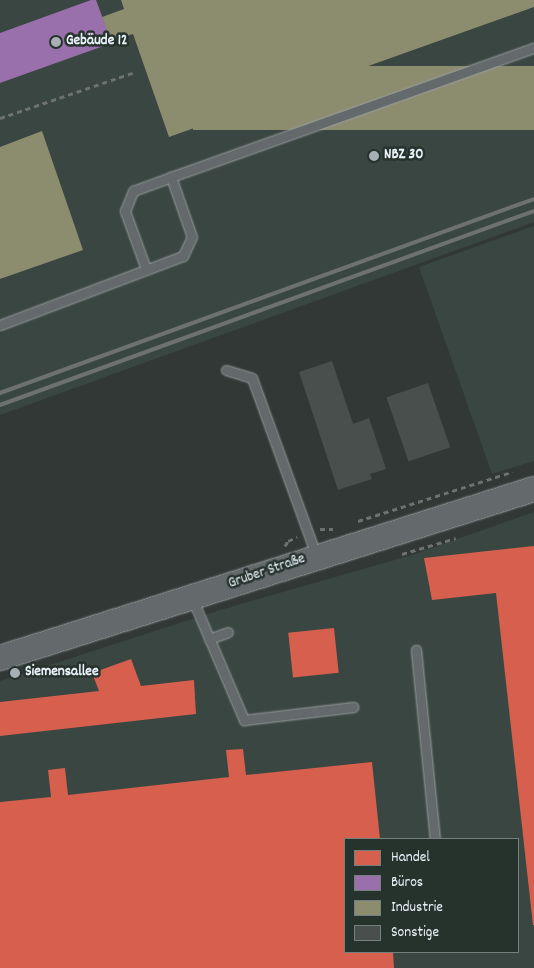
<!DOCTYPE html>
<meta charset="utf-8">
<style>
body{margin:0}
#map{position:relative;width:534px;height:968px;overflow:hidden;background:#313835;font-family:Dekko,sans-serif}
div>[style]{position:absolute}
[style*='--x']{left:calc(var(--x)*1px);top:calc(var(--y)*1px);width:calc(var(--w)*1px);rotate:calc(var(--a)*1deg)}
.built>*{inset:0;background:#3a4641}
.shops>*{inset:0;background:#d6604d;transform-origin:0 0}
.offices>*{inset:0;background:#9970ab}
.industry>*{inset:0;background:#8c8c6e;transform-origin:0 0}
.building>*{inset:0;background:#494f4d;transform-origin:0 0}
.path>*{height:3px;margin-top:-1.5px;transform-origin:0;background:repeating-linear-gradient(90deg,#6d7170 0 5px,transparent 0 9px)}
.roads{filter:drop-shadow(0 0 1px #989d9e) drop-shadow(0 0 1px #989d9e)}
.lane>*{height:9px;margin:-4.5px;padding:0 4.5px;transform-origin:4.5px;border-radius:4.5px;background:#646a6b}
.secondary>*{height:24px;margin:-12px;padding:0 12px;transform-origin:12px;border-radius:12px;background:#646a6b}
.rail>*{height:4px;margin:-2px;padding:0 2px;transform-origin:2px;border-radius:2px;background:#6d7170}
.dots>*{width:14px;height:14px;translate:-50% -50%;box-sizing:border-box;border:2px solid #26332d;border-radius:50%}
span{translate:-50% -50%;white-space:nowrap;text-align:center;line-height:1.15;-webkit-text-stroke:5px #26332d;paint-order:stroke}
.poi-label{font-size:15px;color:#e8f1f8;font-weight:700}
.left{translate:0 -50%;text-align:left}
.street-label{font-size:15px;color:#e8f1f8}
.legend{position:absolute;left:344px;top:838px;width:175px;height:115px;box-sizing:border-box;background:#26332d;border:1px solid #747f7e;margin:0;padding:6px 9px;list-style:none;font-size:15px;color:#e8f1f8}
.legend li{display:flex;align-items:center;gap:10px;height:25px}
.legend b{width:25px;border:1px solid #747f7e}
</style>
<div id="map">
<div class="built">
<i style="clip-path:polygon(0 0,534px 0,534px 222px,0 415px)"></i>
<i style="clip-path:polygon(534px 226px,534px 461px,492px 474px,419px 267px)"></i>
<i style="clip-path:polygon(evenodd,534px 512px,534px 968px,0 968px,0 681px,217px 611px,412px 555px,534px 512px,345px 839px,518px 839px,518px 952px,345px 952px,345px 839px)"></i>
</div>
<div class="shops">
<i style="clip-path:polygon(534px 546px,534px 925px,533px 925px,496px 593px,432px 600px,424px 558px)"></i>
<i style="left:334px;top:628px;width:45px;height:46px;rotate:84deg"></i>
<i style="clip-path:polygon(131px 659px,141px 686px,194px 680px,196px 714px,0 736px,0 702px,99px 691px,92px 673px)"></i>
<i style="clip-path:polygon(243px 749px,246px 775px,372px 762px,380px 839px,345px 839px,345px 952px,393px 952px,394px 968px,0 968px,0 802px,51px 797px,48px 770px,65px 768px,68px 795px,229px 777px,226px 750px)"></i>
</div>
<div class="offices">
<i style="clip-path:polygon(91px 0,96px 0,112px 43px,0 83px,0 33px)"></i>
</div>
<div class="industry">
<i style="clip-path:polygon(121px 0,534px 0,534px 7px,169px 137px,133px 34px,111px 41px,102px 17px,124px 9px)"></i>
<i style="left:534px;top:66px;width:64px;height:341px;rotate:90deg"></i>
<i style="clip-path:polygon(42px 131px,83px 250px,0 279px,0 147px)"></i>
</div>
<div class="building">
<i style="clip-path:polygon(332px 361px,353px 424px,369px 418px,386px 469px,370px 474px,372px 479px,338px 490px,299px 372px)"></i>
<i style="left:428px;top:383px;width:68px;height:44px;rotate:71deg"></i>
</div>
<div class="path">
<i style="--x:0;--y:118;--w:143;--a:-18.8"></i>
<i style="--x:358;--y:521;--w:162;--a:-17.7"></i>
<i style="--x:320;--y:529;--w:13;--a:0"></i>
<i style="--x:285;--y:546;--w:6;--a:-59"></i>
<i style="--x:288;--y:541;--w:10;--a:-24"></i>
<i style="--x:402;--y:554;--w:56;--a:-16.5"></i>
</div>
<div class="roads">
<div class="lane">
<i style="--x:146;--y:269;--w:62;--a:-109.9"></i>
<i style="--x:125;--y:211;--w:22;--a:-68"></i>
<i style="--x:133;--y:191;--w:40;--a:-20.2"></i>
<i style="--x:0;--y:325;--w:196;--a:-20.7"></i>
<i style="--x:183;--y:256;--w:21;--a:-65"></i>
<i style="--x:192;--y:237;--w:64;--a:-109.3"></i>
<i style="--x:171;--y:177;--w:385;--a:-19.6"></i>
<i style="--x:226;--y:370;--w:27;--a:17"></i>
<i style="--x:252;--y:378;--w:188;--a:70.1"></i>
<i style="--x:192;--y:598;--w:133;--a:66.9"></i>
<i style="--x:244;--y:720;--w:110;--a:-6.8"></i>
<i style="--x:209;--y:639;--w:20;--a:-20"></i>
<i style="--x:416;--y:650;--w:190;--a:84.3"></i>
</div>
<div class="secondary">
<i style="--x:0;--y:658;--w:560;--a:-17.56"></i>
</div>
</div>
<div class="rail">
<i style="--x:0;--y:393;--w:568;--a:-19.97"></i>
<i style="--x:0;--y:405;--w:568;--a:-19.97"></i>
</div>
<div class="dots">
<i style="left:56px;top:42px;background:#a8b0b4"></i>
<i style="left:374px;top:156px;background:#a8b0b4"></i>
<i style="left:15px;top:673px;background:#a8b0b4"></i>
</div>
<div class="poi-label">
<span class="left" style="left:66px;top:42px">Gebäude 12</span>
<span class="left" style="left:384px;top:156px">NBZ 30</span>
<span class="left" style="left:25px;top:673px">Siemensallee</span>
</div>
<div class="street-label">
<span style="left:267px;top:572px;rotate:-19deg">Gruber Straße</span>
</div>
<ul class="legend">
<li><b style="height:14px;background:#d6604d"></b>Handel</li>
<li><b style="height:14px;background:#9970ab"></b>Büros</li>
<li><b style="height:14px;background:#8c8c6e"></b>Industrie</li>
<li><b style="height:14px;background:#494f4d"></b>Sonstige</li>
</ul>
</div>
